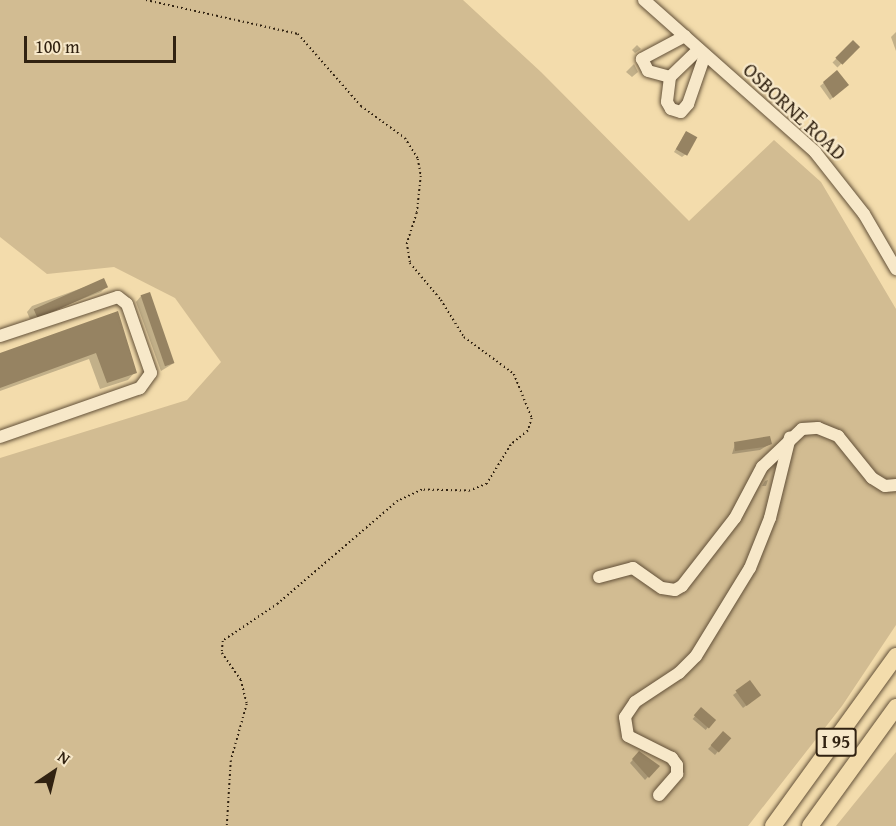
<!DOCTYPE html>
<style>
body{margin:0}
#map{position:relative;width:896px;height:826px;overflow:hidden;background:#f3dcac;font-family:"Gentium Book Plus",serif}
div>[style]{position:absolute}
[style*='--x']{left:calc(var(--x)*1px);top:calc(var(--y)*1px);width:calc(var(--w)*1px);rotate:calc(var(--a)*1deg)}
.green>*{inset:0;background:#d2bc92}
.shadow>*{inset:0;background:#0003;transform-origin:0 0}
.building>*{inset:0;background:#968362;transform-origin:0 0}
.path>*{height:1.5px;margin-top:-0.75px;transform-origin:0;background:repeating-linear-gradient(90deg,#312211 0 1.5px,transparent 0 4.5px)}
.roads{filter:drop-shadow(0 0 2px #625038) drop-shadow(0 0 2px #625038)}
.minor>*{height:12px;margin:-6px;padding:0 6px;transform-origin:6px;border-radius:6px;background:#f7e8c9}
.highway>*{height:16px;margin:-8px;padding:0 8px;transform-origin:8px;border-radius:8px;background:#f3dcac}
span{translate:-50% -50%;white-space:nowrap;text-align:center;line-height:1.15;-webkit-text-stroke:4.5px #f7e8c9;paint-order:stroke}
.shield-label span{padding:2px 4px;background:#f7e8c9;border:2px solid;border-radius:4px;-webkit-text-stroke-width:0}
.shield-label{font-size:18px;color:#312211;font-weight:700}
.street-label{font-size:20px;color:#312211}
.north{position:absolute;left:24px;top:742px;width:60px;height:60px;-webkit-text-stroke:4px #f7e8c9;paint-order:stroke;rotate:35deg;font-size:16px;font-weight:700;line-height:24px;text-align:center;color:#312211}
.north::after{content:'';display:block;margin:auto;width:21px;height:27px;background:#312211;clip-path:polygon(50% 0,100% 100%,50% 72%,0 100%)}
.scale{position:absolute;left:24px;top:36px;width:152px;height:27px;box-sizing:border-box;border:3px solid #312211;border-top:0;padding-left:8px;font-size:18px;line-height:21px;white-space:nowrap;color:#312211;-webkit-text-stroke:4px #f7e8c9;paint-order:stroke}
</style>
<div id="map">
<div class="green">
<i style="clip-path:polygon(0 0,463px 0,541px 72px,689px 221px,774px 140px,821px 182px,896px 309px,896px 625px,842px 706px,748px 826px,0 826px,0 458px,187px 400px,221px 362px,175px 298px,114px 267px,47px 274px,0 237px)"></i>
<i style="clip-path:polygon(896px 752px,896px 826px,836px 826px)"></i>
</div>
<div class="shadow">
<i style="clip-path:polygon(896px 32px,896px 51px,891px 37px)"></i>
<i style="left:853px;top:42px;width:7px;height:29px;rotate:45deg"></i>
<i style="clip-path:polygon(637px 45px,641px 49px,635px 53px,632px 50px)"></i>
<i style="clip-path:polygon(634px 64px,638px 72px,632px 77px,626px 72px)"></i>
<i style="clip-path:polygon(837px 72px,844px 88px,830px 100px,820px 86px)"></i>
<i style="clip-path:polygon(686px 132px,686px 154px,682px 157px,674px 152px)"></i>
<i style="clip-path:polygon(104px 280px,106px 287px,101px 292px,30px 319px,27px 312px,32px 306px)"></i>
<i style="clip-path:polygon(141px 296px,174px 363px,161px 371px,136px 302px)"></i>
<i style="clip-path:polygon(117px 313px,135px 372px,128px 380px,100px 389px,89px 359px,0 391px,0 355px)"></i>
<i style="clip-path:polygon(735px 444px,770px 444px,760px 450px,732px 454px)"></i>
<i style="clip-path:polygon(768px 480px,766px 486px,762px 486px,765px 481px)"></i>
<i style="clip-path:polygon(750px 682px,756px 698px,743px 708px,733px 695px)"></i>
<i style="left:701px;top:709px;width:17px;height:13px;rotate:40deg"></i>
<i style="clip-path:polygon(723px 733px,729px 738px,715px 755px,708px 749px)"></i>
<i style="clip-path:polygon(639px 753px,658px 766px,645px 780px,630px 763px)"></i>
</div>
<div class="building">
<i style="left:853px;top:40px;width:10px;height:25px;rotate:45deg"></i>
<i style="clip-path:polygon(837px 70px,849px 85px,833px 98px,823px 82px)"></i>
<i style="left:686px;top:131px;width:13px;height:21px;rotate:29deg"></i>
<i style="left:104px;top:278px;width:10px;height:77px;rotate:66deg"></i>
<i style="left:150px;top:292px;width:75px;height:10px;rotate:71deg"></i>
<i style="clip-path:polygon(118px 311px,137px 373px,107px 383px,96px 353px,0 388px,0 353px)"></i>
<i style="clip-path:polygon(770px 436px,772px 444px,764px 447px,735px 451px,734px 442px)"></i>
<i style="left:750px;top:680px;width:19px;height:18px;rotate:54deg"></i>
<i style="left:701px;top:707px;width:20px;height:11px;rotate:41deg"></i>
<i style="left:723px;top:731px;width:11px;height:19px;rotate:41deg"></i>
<i style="clip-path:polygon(639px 751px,660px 766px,649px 778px,632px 759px)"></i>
</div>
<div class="path">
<i style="--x:146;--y:0;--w:156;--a:12.6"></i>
<i style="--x:298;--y:34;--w:96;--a:48.8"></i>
<i style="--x:361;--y:106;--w:54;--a:36"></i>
<i style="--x:405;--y:138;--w:25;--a:58"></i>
<i style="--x:418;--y:159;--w:17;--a:80"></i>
<i style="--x:421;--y:176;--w:37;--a:96"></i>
<i style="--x:417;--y:213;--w:32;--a:108"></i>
<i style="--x:407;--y:243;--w:20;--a:81"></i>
<i style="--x:410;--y:263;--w:48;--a:50"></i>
<i style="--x:441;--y:300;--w:44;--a:58.1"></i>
<i style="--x:464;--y:337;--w:62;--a:36.5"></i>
<i style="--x:514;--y:374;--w:48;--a:67.8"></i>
<i style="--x:532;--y:418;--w:14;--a:107"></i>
<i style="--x:528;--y:431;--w:22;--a:141"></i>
<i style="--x:511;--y:445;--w:46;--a:121.6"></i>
<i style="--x:487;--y:484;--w:18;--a:158"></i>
<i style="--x:470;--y:491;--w:48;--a:-178.8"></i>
<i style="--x:422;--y:490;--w:26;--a:155"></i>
<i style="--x:398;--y:501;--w:158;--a:139.4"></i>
<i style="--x:278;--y:604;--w:66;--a:146.1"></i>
<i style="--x:223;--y:641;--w:12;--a:95"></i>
<i style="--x:222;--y:653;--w:33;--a:55"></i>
<i style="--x:241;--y:680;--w:25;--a:76"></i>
<i style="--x:247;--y:704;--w:59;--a:105.7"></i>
<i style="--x:231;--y:761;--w:65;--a:93.5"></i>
</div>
<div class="roads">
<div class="minor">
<i style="--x:644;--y:0;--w:229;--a:41.6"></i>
<i style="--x:815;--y:152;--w:79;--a:51.7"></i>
<i style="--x:864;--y:214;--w:64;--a:59.8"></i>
<i style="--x:685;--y:36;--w:49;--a:151.9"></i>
<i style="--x:642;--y:59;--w:13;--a:63"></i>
<i style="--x:648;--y:71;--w:23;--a:15"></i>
<i style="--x:670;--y:77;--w:40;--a:-44"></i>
<i style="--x:670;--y:77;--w:25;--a:97"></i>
<i style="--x:667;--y:102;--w:8;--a:60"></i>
<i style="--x:671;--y:109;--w:10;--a:17"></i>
<i style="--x:681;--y:112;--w:11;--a:-49"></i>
<i style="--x:688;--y:104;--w:52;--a:-70.9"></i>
<i style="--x:0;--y:336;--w:124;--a:-18.3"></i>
<i style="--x:118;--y:297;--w:11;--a:38"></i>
<i style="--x:127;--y:304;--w:73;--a:70.8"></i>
<i style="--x:151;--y:373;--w:19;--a:126"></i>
<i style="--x:140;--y:388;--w:148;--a:160.7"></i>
<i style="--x:599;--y:577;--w:35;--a:-15"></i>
<i style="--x:633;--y:568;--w:35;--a:35"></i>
<i style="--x:662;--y:588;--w:13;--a:9"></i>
<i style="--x:675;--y:590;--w:8;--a:-30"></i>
<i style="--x:682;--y:586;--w:86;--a:-52.1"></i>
<i style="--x:735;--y:518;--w:58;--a:-62.1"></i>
<i style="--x:762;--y:467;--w:55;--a:-43.5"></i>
<i style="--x:802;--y:429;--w:16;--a:-4"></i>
<i style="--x:818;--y:428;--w:22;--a:22"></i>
<i style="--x:838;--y:436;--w:54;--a:51"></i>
<i style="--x:872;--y:478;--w:15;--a:32"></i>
<i style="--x:885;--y:486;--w:11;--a:-5"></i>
<i style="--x:659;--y:795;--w:28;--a:-49"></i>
<i style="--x:677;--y:774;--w:9;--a:-90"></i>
<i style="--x:677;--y:765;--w:9;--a:-126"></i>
<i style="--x:672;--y:758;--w:49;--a:-153.4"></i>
<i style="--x:628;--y:736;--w:19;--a:-99"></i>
<i style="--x:625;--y:717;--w:18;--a:-56"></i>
<i style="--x:635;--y:702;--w:53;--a:-33.4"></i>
<i style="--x:679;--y:673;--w:24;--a:-45"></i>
<i style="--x:696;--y:656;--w:103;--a:-58.5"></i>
<i style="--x:750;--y:568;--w:54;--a:-68.2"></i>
<i style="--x:770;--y:518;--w:83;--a:-76.1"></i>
</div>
<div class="highway">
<i style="--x:773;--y:826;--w:210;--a:-54.1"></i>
<i style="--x:810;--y:826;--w:147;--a:-54.1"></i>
</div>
</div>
<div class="shield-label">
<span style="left:836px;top:742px">I 95</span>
</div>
<div class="street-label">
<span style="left:795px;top:111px;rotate:43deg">OSBORNE ROAD</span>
</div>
<div class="north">N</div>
<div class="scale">100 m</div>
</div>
